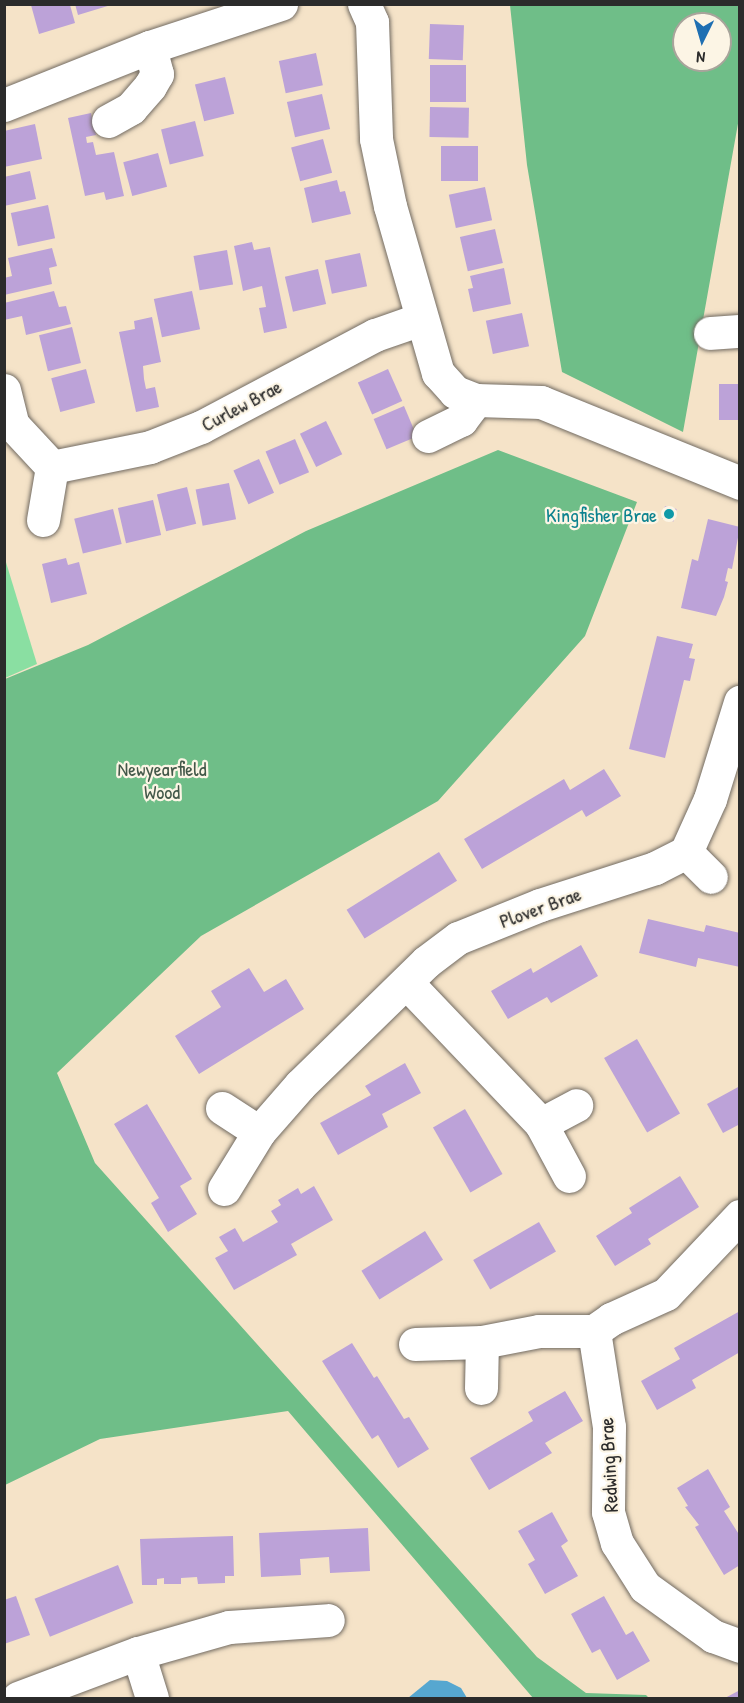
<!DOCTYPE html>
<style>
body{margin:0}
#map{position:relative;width:744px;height:1703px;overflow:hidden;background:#f5e3c8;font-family:"Patrick Hand",sans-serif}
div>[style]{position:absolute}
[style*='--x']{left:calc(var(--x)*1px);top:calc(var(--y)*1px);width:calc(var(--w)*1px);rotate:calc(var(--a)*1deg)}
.green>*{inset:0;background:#8adfa2}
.forest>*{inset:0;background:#6fbe88}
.water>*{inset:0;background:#56a7d0}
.building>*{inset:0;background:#bca2d8;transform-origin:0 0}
.roads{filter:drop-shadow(0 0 2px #726b62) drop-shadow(0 0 2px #726b62)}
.minor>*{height:33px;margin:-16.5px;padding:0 16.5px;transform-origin:16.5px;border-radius:16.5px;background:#fff}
.dots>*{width:16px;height:16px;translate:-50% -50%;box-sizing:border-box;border:3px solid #fcf5e5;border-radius:50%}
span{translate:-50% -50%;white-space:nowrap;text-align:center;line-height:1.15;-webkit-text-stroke:4.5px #fcf5e5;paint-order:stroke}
.street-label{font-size:20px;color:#2b2b2b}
.culture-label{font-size:20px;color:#0d838f}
.right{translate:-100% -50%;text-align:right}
.park-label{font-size:20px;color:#435849}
.frame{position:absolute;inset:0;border:6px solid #2b2b2b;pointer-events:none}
.north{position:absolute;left:672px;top:12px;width:60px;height:60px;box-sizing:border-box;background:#fcf5e5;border:2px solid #a8a49b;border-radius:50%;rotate:185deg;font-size:16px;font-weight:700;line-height:24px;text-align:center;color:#2b2b2b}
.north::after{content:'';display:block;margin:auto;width:21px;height:27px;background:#1f6fb2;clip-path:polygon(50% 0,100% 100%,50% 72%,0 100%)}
</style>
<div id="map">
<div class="green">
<i style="clip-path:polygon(5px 559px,37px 664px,5px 678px,4px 678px)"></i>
</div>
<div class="forest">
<i style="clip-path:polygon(evenodd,510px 5px,739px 5px,739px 118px,683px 432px,562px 372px,527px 165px,510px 5px,684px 24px,720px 24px,720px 60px,684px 60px,684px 24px)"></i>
<i style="clip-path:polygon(498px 450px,637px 502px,585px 636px,438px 801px,201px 936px,57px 1073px,95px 1163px,537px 1657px,586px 1693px,646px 1695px,649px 1698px,533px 1698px,288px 1411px,100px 1439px,5px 1485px,5px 679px,88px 645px,306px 531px)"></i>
</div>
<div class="water">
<i style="clip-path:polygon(430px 1680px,447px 1681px,461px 1688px,467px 1698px,408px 1698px)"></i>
</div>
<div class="building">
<i style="clip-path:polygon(75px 4px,110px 4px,111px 5px,78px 15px)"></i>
<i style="clip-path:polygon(31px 5px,70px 5px,75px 23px,39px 34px)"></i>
<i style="left:430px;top:24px;width:34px;height:35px;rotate:2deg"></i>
<i style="left:316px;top:53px;width:33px;height:38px;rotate:78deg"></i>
<i style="left:430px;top:65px;width:36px;height:37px"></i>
<i style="left:225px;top:77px;width:38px;height:31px;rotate:76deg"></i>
<i style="left:322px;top:94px;width:36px;height:36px;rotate:77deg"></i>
<i style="left:430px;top:107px;width:39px;height:30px;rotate:1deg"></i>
<i style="clip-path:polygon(91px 113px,96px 135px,86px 137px,87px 143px,93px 142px,96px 155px,114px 152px,124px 196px,106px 200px,104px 192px,85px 196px,68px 118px)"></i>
<i style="left:195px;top:121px;width:36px;height:35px;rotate:76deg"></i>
<i style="clip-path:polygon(35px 124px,42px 159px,4px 167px,4px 131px)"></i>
<i style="left:323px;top:139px;width:35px;height:33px;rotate:75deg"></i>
<i style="left:441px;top:146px;width:37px;height:35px"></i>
<i style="left:158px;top:153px;width:35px;height:36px;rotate:75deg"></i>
<i style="clip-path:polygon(30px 171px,36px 199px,4px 206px,4px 177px)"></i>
<i style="clip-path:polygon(337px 180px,340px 192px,345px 191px,351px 214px,312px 223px,304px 188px)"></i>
<i style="left:485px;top:187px;width:34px;height:37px;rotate:78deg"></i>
<i style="left:48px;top:205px;width:34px;height:38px;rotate:78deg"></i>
<i style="left:495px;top:229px;width:35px;height:36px;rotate:77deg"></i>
<i style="clip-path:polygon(252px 242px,254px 250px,270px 247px,287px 328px,264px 333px,259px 308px,266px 307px,262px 286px,243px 291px,234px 246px)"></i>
<i style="clip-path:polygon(52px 248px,57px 266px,49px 268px,52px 284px,4px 295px,4px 278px,12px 276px,8px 258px)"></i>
<i style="left:227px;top:250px;width:35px;height:34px;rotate:80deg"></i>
<i style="left:360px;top:253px;width:34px;height:36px;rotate:78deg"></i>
<i style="clip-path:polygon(504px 268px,511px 304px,473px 312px,468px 289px,473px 288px,470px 276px)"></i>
<i style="left:318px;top:269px;width:36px;height:34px;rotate:77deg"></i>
<i style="clip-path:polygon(54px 291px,59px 307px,66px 306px,71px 324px,26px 335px,22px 316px,4px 320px,4px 303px)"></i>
<i style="left:192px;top:291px;width:39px;height:39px;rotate:78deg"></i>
<i style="left:522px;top:313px;width:34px;height:37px;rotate:78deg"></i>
<i style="clip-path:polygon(152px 317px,161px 362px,143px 366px,144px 379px,146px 389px,155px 387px,159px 407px,136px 412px,119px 332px,135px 329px,134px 321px)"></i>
<i style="left:72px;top:327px;width:37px;height:34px;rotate:76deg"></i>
<i style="left:86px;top:369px;width:35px;height:36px;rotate:75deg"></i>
<i style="left:388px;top:369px;width:35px;height:33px;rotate:66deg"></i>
<i style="left:719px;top:384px;width:21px;height:36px"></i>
<i style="left:404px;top:406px;width:33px;height:33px;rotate:67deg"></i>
<i style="left:326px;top:421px;width:37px;height:29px;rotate:64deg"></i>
<i style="left:295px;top:439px;width:36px;height:32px;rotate:67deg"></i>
<i style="left:259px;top:459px;width:37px;height:28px;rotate:66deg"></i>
<i style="left:229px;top:483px;width:37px;height:34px;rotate:79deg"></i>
<i style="left:187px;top:487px;width:38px;height:31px;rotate:76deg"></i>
<i style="left:153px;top:500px;width:36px;height:36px;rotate:77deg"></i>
<i style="left:665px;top:506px;width:12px;height:13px;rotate:14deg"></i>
<i style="left:113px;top:509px;width:36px;height:40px;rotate:76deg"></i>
<i style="clip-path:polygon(708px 519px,740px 527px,732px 569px,728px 568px,725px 581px,728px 582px,724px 597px,716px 616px,681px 608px,692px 559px,698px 561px)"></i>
<i style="clip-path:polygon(66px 558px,68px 565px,79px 562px,87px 594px,51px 603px,42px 564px)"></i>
<i style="clip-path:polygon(657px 636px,693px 644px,689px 658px,695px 659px,690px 681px,684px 680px,665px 758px,629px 749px)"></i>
<i style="clip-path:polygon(604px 769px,621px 796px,586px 817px,582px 810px,482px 869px,464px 839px,564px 779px,570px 790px)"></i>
<i style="left:439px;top:852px;width:34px;height:109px;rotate:58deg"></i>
<i style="clip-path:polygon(648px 919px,704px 932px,706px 925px,740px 933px,740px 967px,698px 958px,696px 967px,639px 953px)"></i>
<i style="clip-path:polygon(581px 945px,598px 976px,551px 1003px,547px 997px,508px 1019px,491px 991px,531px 968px,533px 973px)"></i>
<i style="clip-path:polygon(249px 968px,264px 992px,286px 979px,304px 1009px,199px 1074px,175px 1036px,221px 1007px,211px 991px)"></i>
<i style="left:637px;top:1039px;width:86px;height:38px;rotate:60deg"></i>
<i style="clip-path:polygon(405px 1063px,421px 1093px,382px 1114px,388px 1127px,338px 1155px,320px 1123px,371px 1095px,365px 1086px)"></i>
<i style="clip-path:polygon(740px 1086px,740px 1124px,723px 1133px,707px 1104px)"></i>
<i style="clip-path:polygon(147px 1104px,192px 1179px,180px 1186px,197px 1214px,168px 1232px,151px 1203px,159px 1198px,114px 1124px)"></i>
<i style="left:465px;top:1109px;width:75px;height:37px;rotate:60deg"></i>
<i style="clip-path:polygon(680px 1176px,699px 1207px,648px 1239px,651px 1244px,615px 1266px,596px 1236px,632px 1213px,629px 1208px)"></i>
<i style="clip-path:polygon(314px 1186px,333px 1220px,291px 1244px,297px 1255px,234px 1290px,215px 1258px,228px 1251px,219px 1237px,235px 1228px,243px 1242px,278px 1222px,271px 1211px,281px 1205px,278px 1200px,298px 1188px,301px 1194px)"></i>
<i style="left:539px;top:1222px;width:34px;height:76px;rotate:60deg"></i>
<i style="left:425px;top:1231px;width:34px;height:75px;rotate:58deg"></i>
<i style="clip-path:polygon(740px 1311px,740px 1352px,692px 1380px,696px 1388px,657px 1410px,641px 1381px,680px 1359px,674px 1348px)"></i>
<i style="clip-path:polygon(352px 1343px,374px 1378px,377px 1376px,404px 1419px,409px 1417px,429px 1449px,398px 1468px,378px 1435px,372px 1439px,322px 1361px)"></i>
<i style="clip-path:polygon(565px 1391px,583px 1421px,545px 1443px,552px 1453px,489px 1490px,470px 1458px,533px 1421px,528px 1412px)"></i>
<i style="clip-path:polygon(708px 1469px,730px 1507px,724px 1511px,740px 1536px,740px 1565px,724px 1575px,695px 1527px,699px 1525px,685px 1507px,688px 1506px,677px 1488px)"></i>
<i style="clip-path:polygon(552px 1512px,568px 1541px,561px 1546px,578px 1576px,545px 1594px,528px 1564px,535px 1560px,518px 1531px)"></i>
<i style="clip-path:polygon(368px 1528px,370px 1571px,330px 1573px,329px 1557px,300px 1559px,301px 1575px,261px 1577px,259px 1533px)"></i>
<i style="clip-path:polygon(233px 1536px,234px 1576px,225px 1576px,225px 1583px,198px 1584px,197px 1577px,181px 1578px,181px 1584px,164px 1584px,164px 1578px,157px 1579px,157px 1585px,142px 1585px,140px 1539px)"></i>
<i style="left:118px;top:1565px;width:41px;height:90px;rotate:68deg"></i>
<i style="clip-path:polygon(16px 1596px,30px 1635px,4px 1644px,4px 1600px)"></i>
<i style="clip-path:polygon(604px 1596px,626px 1635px,633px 1631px,650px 1661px,617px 1680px,600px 1649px,592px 1653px,571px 1614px)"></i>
<i style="clip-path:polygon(740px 1690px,740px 1698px,725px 1698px)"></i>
</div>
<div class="roads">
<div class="minor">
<i style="--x:364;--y:4;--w:20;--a:66"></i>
<i style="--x:372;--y:22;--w:117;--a:88"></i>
<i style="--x:376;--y:139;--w:68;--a:78.2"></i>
<i style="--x:390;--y:206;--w:174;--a:74"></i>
<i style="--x:438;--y:373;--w:25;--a:48"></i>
<i style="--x:455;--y:392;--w:22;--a:21"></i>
<i style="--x:476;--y:400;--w:65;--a:1.8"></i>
<i style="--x:541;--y:402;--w:215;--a:22.1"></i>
<i style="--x:4;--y:105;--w:157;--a:-21.7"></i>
<i style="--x:150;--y:47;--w:138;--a:-18.2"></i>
<i style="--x:108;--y:121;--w:26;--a:-29"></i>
<i style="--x:131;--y:108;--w:29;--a:-49"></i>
<i style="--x:150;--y:86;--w:14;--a:-60"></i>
<i style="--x:157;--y:74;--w:28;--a:-105"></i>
<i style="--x:710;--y:333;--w:30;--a:-4"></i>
<i style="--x:4;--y:390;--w:36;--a:76"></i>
<i style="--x:13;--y:425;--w:57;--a:47.1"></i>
<i style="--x:428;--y:436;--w:37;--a:-26"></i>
<i style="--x:461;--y:420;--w:25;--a:-53"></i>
<i style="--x:43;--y:520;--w:54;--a:-80.4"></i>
<i style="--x:52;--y:467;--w:100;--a:-11.5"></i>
<i style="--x:150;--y:447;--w:55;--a:-21.4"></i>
<i style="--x:201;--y:427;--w:197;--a:-27.9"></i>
<i style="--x:375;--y:335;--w:49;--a:-19.2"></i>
<i style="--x:686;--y:852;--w:35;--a:45"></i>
<i style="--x:406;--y:982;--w:196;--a:46.4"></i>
<i style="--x:541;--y:1124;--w:59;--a:61.7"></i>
<i style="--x:222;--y:1108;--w:44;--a:33"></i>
<i style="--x:541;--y:1124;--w:40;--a:-28"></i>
<i style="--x:224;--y:1189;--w:67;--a:-58.4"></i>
<i style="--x:259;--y:1132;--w:62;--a:-48.9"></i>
<i style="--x:300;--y:1085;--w:176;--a:-44.3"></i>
<i style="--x:426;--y:962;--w:40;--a:-37"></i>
<i style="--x:458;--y:938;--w:88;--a:-21.9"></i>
<i style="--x:540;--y:905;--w:121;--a:-17.8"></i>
<i style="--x:655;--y:868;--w:35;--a:-27"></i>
<i style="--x:686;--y:852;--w:58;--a:-65.6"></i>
<i style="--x:710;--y:799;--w:102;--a:-72.8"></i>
<i style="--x:594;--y:1331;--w:21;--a:-35"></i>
<i style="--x:611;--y:1319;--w:60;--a:-24.4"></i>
<i style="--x:666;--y:1294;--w:108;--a:-46.5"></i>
<i style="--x:415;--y:1344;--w:67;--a:-1.7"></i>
<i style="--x:482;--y:1342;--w:58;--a:-10.9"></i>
<i style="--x:539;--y:1331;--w:55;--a:0"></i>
<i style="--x:594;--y:1331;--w:97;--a:81.1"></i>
<i style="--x:609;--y:1427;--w:85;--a:90.7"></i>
<i style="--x:608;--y:1512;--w:32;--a:74"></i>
<i style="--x:617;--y:1543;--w:52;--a:57.5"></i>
<i style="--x:645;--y:1587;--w:84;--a:35.8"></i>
<i style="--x:713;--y:1636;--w:29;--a:20"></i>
<i style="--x:481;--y:1388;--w:46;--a:-88.8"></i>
<i style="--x:138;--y:1653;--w:47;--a:72.7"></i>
<i style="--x:18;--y:1698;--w:128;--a:-20.6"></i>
<i style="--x:138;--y:1653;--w:95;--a:-15.9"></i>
<i style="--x:229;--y:1627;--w:99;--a:-4"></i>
</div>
</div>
<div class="dots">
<i style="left:669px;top:514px;background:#0f9aa8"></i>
</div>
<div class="street-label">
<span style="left:241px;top:405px;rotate:-28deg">Curlew Brae</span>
<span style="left:540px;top:907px;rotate:-20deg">Plover Brae</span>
<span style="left:608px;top:1465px;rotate:-93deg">Redwing Brae</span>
</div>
<div class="culture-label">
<span class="right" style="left:657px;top:514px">Kingfisher Brae</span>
</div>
<div class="park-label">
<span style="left:162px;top:780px">Newyearfield<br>Wood</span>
</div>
<div class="frame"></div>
<div class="north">N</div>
</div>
